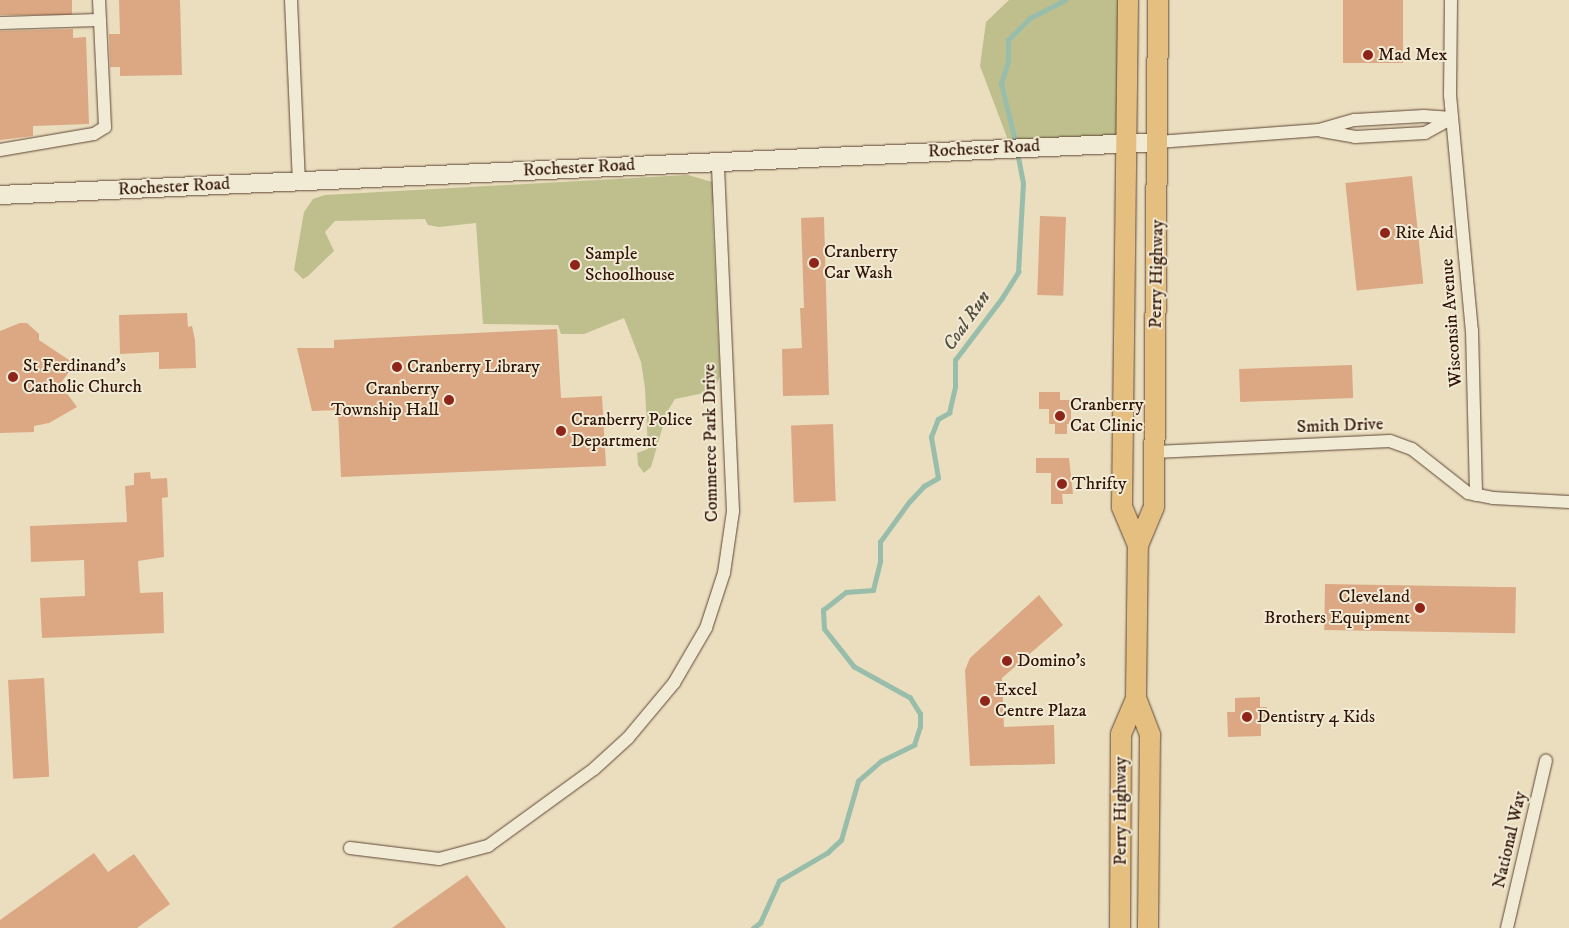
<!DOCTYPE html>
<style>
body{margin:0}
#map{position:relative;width:1569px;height:928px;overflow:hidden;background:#eadebf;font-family:"IM FELL DW Pica",serif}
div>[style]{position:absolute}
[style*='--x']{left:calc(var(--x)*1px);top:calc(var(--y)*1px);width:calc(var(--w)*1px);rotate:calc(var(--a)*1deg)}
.green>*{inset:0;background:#bebf8d}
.stream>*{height:4.5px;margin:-2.25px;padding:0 2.25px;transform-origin:2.25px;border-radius:2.25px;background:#99bdab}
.building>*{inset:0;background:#dba883;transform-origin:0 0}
.roads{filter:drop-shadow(0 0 1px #604634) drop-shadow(0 0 1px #604634)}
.street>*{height:12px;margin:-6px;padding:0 6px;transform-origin:6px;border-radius:6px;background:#f1ead5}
.secondary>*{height:18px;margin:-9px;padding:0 9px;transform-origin:9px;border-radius:9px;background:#f1ead5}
.primary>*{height:20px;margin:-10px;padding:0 10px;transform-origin:10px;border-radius:10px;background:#e5bf80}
.dots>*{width:14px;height:14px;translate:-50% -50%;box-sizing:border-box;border:2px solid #f1ead5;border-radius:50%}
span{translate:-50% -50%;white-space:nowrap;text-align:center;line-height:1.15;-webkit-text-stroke:4px #f1ead5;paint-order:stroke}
.poi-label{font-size:18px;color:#321406}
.left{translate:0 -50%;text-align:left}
.right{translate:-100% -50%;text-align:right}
.street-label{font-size:18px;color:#321406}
.water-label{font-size:19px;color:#564f40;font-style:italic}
</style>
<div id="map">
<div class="green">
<i style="clip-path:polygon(1009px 0,1128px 0,1127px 143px,1011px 148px,980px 66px,986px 22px)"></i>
<i style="clip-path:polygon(688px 175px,719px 184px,712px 205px,720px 376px,714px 391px,675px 399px,667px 412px,651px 467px,644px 473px,638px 465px,637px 453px,648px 449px,645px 388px,641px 362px,624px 318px,584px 334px,561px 334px,558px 325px,483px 324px,476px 223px,439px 227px,428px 225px,425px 219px,335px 221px,325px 232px,334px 251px,308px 276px,303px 279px,294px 270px,304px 212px,313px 199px,325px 195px)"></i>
</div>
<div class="stream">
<i style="--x:1016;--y:145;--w:63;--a:-103.8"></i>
<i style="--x:1001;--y:84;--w:24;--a:-73"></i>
<i style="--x:1008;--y:61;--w:21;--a:-90"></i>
<i style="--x:1008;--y:40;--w:31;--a:-45"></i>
<i style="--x:1030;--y:18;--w:39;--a:-27"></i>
<i style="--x:753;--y:928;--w:9;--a:-36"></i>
<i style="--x:760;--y:923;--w:46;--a:-65.7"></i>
<i style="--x:779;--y:881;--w:56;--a:-30.3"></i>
<i style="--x:827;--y:853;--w:19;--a:-43"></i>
<i style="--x:841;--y:840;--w:61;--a:-73.9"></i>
<i style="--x:858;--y:781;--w:30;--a:-41"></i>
<i style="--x:881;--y:761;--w:37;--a:-26"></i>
<i style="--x:914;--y:745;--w:19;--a:-72"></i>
<i style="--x:920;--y:727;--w:13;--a:-90"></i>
<i style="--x:920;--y:714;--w:19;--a:-122"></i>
<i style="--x:910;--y:698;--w:64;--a:-151"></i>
<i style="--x:854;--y:667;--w:48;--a:-128.3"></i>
<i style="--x:824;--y:629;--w:19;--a:-93"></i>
<i style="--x:823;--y:610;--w:29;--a:-38"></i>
<i style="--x:846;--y:592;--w:27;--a:-4"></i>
<i style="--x:873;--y:590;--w:30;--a:-76"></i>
<i style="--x:880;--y:561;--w:19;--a:-90"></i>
<i style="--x:880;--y:542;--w:49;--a:-54.1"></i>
<i style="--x:909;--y:502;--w:22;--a:-47"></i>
<i style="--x:924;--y:486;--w:16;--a:-30"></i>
<i style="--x:938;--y:478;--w:42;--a:-99.7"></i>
<i style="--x:931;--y:437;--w:19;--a:-69"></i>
<i style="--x:938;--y:419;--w:13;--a:-29"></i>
<i style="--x:949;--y:413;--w:27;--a:-77"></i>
<i style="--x:955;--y:387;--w:27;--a:-90"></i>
<i style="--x:955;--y:360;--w:78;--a:-52.8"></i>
<i style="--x:1002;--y:298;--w:31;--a:-58"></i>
<i style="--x:1018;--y:272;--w:89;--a:-86.8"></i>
<i style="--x:1023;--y:183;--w:32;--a:-101"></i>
</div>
<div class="building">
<i style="left:0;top:0;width:72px;height:15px"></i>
<i style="clip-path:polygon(119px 0,180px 0,182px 75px,120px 76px,120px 67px,110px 67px,109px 34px,120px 34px)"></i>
<i style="left:1343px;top:0;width:60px;height:63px"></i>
<i style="clip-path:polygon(73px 29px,73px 38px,86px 37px,89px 124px,33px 126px,33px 136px,0 140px,0 31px)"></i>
<i style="left:1412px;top:176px;width:108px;height:67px;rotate:84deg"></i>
<i style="left:1040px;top:216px;width:26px;height:79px;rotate:2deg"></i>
<i style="clip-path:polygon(824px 217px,829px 395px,783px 396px,782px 349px,802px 348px,800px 308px,804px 308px,801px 218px)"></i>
<i style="clip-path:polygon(187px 313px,188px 327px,192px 326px,195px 340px,196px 368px,159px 369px,159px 352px,120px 354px,119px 315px)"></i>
<i style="clip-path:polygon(20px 323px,27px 323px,39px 334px,39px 340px,75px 364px,60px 384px,77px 407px,49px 423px,34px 426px,34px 432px,0 433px,0 331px)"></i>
<i style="clip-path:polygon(557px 329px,561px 398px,602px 396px,606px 466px,341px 477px,338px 410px,312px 411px,297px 348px,334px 348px,334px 340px)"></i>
<i style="left:1352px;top:365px;width:33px;height:113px;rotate:88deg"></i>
<i style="clip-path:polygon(1039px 392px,1060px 392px,1060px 400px,1071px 400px,1071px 424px,1067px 424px,1067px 434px,1055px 434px,1055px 424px,1049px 424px,1049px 409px,1039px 409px)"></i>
<i style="left:833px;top:424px;width:77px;height:42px;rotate:88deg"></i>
<i style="clip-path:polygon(1036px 458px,1069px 458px,1073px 494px,1062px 494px,1063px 504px,1051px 504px,1051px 473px,1036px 473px)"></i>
<i style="clip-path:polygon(150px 472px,151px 479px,167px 478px,168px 497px,162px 498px,164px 557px,138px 561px,140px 593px,163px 592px,164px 633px,42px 638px,40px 598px,85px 596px,84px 560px,31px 562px,30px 526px,127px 522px,125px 486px,134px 485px,134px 473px)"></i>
<i style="left:1325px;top:584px;width:191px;height:46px;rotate:1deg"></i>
<i style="clip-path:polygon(1039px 595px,1063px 625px,1002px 678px,1004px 727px,1054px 725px,1055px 764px,970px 766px,965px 670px,970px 658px)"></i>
<i style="left:44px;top:678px;width:99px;height:36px;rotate:87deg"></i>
<i style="clip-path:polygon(1260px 697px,1260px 707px,1267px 707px,1267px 722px,1261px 722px,1261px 736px,1228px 737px,1227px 712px,1235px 712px,1235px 698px)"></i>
<i style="clip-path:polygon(94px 853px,108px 872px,134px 854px,170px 904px,137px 928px,0 928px,0 920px)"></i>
<i style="clip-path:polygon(467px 875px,506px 928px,392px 928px)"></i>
</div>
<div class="roads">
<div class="street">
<i style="--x:291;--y:0;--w:181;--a:87.5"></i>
<i style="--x:1451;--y:0;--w:95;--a:90.6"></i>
<i style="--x:1450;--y:95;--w:236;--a:84.7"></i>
<i style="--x:1472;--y:330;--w:165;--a:88.6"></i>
<i style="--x:0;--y:23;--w:100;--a:-1.7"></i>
<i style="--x:1322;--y:131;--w:34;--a:10"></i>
<i style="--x:1355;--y:137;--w:70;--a:-3.3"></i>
<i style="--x:1425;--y:133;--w:31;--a:-29"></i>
<i style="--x:1158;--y:142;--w:161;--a:-4.3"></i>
<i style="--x:1319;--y:130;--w:37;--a:-16"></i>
<i style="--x:1355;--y:120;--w:69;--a:-3.3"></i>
<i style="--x:1424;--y:116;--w:28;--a:4"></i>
<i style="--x:0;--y:150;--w:95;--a:-9.7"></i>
<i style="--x:94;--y:134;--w:13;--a:-32"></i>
<i style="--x:105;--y:127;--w:127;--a:-92.7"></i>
<i style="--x:1155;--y:452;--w:235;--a:-2.7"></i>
<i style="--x:1390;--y:441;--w:23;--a:20"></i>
<i style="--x:1412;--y:449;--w:71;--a:38.2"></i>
<i style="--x:1468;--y:493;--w:25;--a:11"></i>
<i style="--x:1493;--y:498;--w:76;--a:3"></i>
<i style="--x:350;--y:848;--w:90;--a:7"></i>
<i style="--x:439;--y:859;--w:51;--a:-14.9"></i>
<i style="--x:488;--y:846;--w:131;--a:-36"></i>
<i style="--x:594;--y:769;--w:46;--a:-42.4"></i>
<i style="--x:628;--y:738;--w:72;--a:-50.1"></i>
<i style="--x:674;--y:683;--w:64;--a:-59.8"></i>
<i style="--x:706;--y:628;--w:58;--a:-71.9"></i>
<i style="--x:724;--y:573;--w:63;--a:-81.7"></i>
<i style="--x:733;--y:511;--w:349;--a:-92.5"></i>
<i style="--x:1507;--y:928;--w:172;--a:-76.9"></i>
</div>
<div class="secondary">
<i style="--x:0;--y:195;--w:1159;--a:-2.62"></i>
</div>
<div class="primary">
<i style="--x:1128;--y:0;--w:507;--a:90.68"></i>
<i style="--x:1122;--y:507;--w:41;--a:67.2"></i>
<i style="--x:1136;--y:698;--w:40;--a:69"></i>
<i style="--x:1150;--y:735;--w:193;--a:90.6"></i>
<i style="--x:1120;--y:928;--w:194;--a:-89.7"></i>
<i style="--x:1121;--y:734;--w:39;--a:-67"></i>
<i style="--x:1136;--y:698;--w:153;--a:-89.3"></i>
<i style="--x:1138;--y:545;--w:41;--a:-67.2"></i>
<i style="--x:1154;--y:507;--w:507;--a:-89.55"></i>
</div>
</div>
<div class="dots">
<i style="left:1368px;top:55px;background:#8f2418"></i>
<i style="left:1385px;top:233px;background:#8f2418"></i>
<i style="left:814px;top:263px;background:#8f2418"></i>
<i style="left:575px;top:265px;background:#8f2418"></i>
<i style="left:397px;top:367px;background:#8f2418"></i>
<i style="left:13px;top:377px;background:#8f2418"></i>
<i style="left:449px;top:400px;background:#8f2418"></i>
<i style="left:1060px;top:416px;background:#8f2418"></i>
<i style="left:561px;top:431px;background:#8f2418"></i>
<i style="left:1062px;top:484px;background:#8f2418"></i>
<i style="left:1420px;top:608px;background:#8f2418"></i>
<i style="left:1007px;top:661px;background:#8f2418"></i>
<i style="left:985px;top:701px;background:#8f2418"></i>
<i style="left:1247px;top:717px;background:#8f2418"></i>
</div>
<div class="poi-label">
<span class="left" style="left:1378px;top:55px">Mad Mex</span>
<span class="left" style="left:1395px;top:233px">Rite Aid</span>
<span class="left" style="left:824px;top:263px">Cranberry<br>Car Wash</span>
<span class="left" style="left:585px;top:265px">Sample<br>Schoolhouse</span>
<span class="left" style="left:23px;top:377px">St Ferdinand's<br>Catholic Church</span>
<span class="left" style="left:407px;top:367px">Cranberry Library</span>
<span class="right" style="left:439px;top:400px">Cranberry<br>Township Hall</span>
<span class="left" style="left:1070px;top:416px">Cranberry<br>Cat Clinic</span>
<span class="left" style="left:571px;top:431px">Cranberry Police<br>Department</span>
<span class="left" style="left:1072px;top:484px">Thrifty</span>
<span class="right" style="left:1410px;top:608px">Cleveland<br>Brothers Equipment</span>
<span class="left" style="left:1017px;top:661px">Domino's</span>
<span class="left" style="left:995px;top:701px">Excel<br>Centre Plaza</span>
<span class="left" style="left:1257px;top:717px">Dentistry 4 Kids</span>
</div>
<div class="street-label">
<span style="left:984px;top:149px;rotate:-3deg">Rochester Road</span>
<span style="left:579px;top:168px;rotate:-3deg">Rochester Road</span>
<span style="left:174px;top:187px;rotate:-3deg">Rochester Road</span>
<span style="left:1157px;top:274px;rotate:-89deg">Perry Highway</span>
<span style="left:1452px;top:323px;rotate:-94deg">Wisconsin Avenue</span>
<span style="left:1340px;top:426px;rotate:-2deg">Smith Drive</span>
<span style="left:711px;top:443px;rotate:-91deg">Commerce Park Drive</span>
<span style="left:1121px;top:811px;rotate:-90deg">Perry Highway</span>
<span style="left:1510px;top:840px;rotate:-77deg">National Way</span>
</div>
<div class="water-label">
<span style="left:967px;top:321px;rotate:-55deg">Coal Run</span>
</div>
</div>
